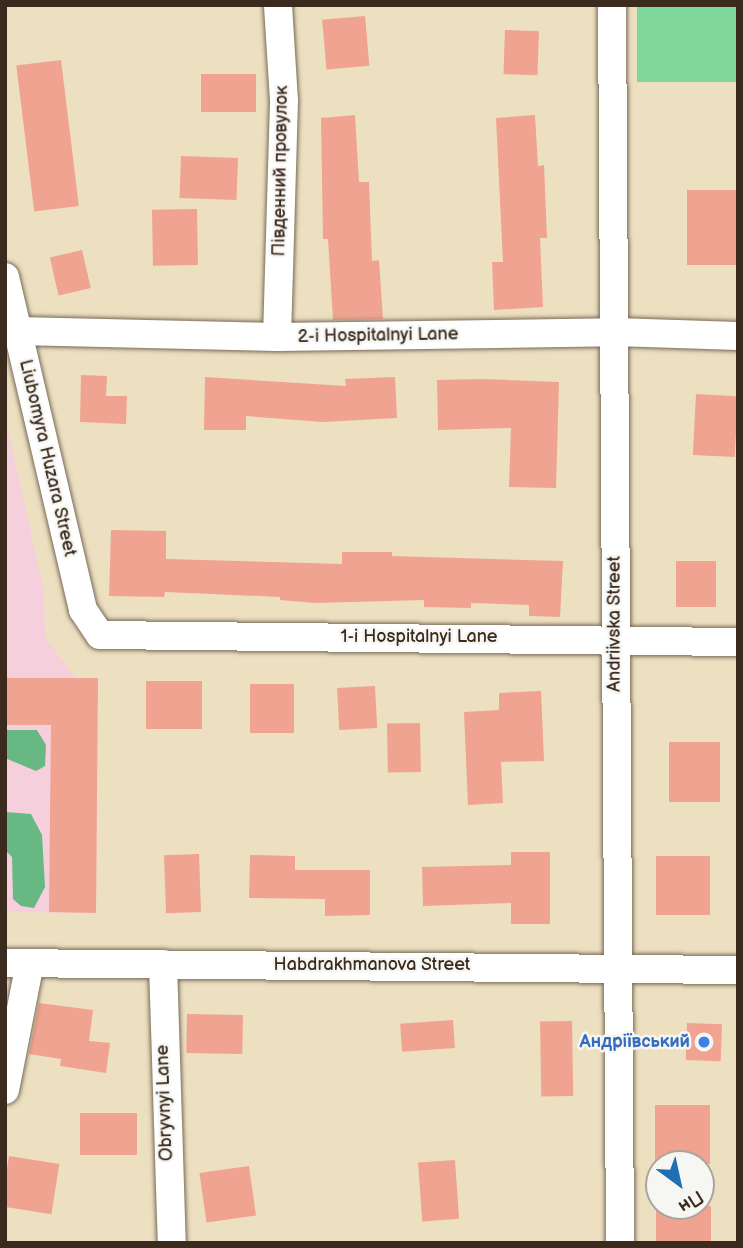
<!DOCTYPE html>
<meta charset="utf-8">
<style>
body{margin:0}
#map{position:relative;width:743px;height:1248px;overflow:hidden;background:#ece0c1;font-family:"Balsamiq Sans",sans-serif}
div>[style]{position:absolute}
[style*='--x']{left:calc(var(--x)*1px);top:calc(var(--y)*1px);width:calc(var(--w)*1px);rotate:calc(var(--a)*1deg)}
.built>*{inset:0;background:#f5cfdc}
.green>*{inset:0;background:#80d79b;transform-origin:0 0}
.forest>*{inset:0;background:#68b883}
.building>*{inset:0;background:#f0a390;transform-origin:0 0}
.roads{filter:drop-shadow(0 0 2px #796a57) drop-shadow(0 0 2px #796a57)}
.minor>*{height:28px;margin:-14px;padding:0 14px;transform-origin:14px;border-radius:14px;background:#fff}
.dots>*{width:19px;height:19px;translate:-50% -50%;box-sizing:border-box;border:4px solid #f6f6f2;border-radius:50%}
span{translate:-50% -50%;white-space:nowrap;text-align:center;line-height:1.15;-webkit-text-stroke:5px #f6f6f2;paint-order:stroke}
.street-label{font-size:18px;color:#3b2a1e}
.shop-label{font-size:18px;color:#366cbe;font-weight:700}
.right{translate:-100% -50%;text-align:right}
.frame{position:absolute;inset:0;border:7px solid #3b2a1e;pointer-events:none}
.north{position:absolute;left:645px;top:1150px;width:70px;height:70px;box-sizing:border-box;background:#f6f6f2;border:2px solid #aba49d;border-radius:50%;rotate:147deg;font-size:19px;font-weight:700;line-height:28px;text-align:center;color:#3b2a1e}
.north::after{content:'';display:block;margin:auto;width:24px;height:32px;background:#1f6fb2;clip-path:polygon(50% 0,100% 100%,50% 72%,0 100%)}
</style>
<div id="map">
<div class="built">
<i style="clip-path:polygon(5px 416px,44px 592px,45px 638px,76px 678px,98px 678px,96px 913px,5px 912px)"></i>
</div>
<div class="green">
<i style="left:637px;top:5px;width:101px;height:77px"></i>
</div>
<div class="forest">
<i style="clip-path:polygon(5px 730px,37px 730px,46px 745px,45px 766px,36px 771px,5px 758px)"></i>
<i style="clip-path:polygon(5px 812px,31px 814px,42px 835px,45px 887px,34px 908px,21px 906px,13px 899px,12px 857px,5px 850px)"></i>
</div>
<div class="building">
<i style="left:365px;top:16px;width:50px;height:43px;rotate:85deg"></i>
<i style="left:505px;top:30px;width:34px;height:44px;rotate:2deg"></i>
<i style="left:61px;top:60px;width:147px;height:45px;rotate:83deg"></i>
<i style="left:201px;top:74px;width:55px;height:38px"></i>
<i style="clip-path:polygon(355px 115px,359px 182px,369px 182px,372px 261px,379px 260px,383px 319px,333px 320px,328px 239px,323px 239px,321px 118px)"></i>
<i style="clip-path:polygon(535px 115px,538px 166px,544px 165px,547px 238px,540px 238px,543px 307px,494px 310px,492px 262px,503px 262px,496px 118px)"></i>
<i style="left:181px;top:156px;width:57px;height:42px;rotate:2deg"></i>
<i style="left:738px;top:190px;width:75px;height:51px;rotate:90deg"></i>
<i style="left:197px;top:209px;width:56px;height:45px;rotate:89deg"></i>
<i style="left:82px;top:250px;width:39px;height:33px;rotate:77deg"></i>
<i style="clip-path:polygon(81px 375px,107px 376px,106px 396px,127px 396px,126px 424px,80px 422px)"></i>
<i style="clip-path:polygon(205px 377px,346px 386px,345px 379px,395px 377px,397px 418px,322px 422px,246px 416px,246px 430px,204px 430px)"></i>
<i style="clip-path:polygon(481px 379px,559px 382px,556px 488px,509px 487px,511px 428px,438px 430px,437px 380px)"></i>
<i style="left:696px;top:394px;width:42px;height:61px;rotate:3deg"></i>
<i style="clip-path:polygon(111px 530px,166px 531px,166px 559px,342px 564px,342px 552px,392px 552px,392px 556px,563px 561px,560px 617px,529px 616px,529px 605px,471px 603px,471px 608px,424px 607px,424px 600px,315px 603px,280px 600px,280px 597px,165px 592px,164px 597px,109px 596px)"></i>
<i style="left:676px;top:561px;width:40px;height:46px"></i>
<i style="clip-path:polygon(5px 678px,98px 678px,96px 913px,49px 912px,51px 725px,5px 725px)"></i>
<i style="left:202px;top:681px;width:48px;height:56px;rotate:90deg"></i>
<i style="left:250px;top:684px;width:44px;height:49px"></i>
<i style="left:375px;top:686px;width:42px;height:38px;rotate:87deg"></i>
<i style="clip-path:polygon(541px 691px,544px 761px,501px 762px,503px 803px,468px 805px,464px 712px,499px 710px,499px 693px)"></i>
<i style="left:420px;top:723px;width:49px;height:33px;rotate:89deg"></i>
<i style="left:669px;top:742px;width:51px;height:60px"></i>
<i style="clip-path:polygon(511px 852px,550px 852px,550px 924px,511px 924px,511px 903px,423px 906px,422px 867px,511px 865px)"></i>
<i style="left:199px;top:854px;width:58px;height:35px;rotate:88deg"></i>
<i style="clip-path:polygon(250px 855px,295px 856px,295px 870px,370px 870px,370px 915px,325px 916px,325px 899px,249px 898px)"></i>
<i style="left:656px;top:856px;width:54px;height:59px"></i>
<i style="clip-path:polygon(39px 1003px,93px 1010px,89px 1041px,110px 1043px,106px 1073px,60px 1066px,61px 1059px,29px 1054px)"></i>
<i style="left:187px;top:1014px;width:56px;height:39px;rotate:1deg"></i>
<i style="left:453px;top:1020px;width:28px;height:53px;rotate:86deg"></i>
<i style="left:572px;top:1021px;width:75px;height:32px;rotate:89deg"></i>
<i style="left:687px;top:1023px;width:35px;height:37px;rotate:2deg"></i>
<i style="left:710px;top:1105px;width:59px;height:55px;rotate:90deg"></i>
<i style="left:80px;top:1113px;width:57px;height:42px"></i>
<i style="left:9px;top:1156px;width:51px;height:51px;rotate:9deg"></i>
<i style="left:455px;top:1160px;width:59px;height:37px;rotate:86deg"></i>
<i style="left:249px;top:1166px;width:50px;height:50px;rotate:82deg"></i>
<i style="left:656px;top:1206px;width:55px;height:37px"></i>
</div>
<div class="roads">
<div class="minor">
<i style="--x:612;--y:5;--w:1238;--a:89.63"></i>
<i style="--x:5;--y:277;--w:342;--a:76.8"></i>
<i style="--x:83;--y:610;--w:30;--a:56"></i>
<i style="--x:100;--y:635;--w:638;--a:0.63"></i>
<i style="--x:17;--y:331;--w:260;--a:1.3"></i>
<i style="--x:277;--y:337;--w:338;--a:-0.8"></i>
<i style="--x:615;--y:332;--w:123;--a:1.9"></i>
<i style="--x:277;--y:337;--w:236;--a:-88.3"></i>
<i style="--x:284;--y:101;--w:96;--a:-93.6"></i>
<i style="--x:5;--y:963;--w:733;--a:0.55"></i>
<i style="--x:163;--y:964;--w:279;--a:88.2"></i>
<i style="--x:5;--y:1090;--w:129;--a:-78.9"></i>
</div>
</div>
<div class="dots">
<i style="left:704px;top:1042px;background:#3f7fe0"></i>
</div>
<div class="street-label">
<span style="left:281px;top:171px;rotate:-89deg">Південний провулок</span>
<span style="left:378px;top:336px;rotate:-1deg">2-i Hospitalnyi Lane</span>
<span style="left:47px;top:458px;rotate:77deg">Liubomyra Huzara Street</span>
<span style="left:615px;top:624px;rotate:-90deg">Andriivska Street</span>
<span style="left:419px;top:637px">1-i Hospitalnyi Lane</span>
<span style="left:372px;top:965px">Habdrakhmanova Street</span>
<span style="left:165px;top:1103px;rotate:-92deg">Obryvnyi Lane</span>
</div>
<div class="shop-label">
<span class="right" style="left:690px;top:1042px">Андріївський</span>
</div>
<div class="frame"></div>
<div class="north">Пн</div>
</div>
